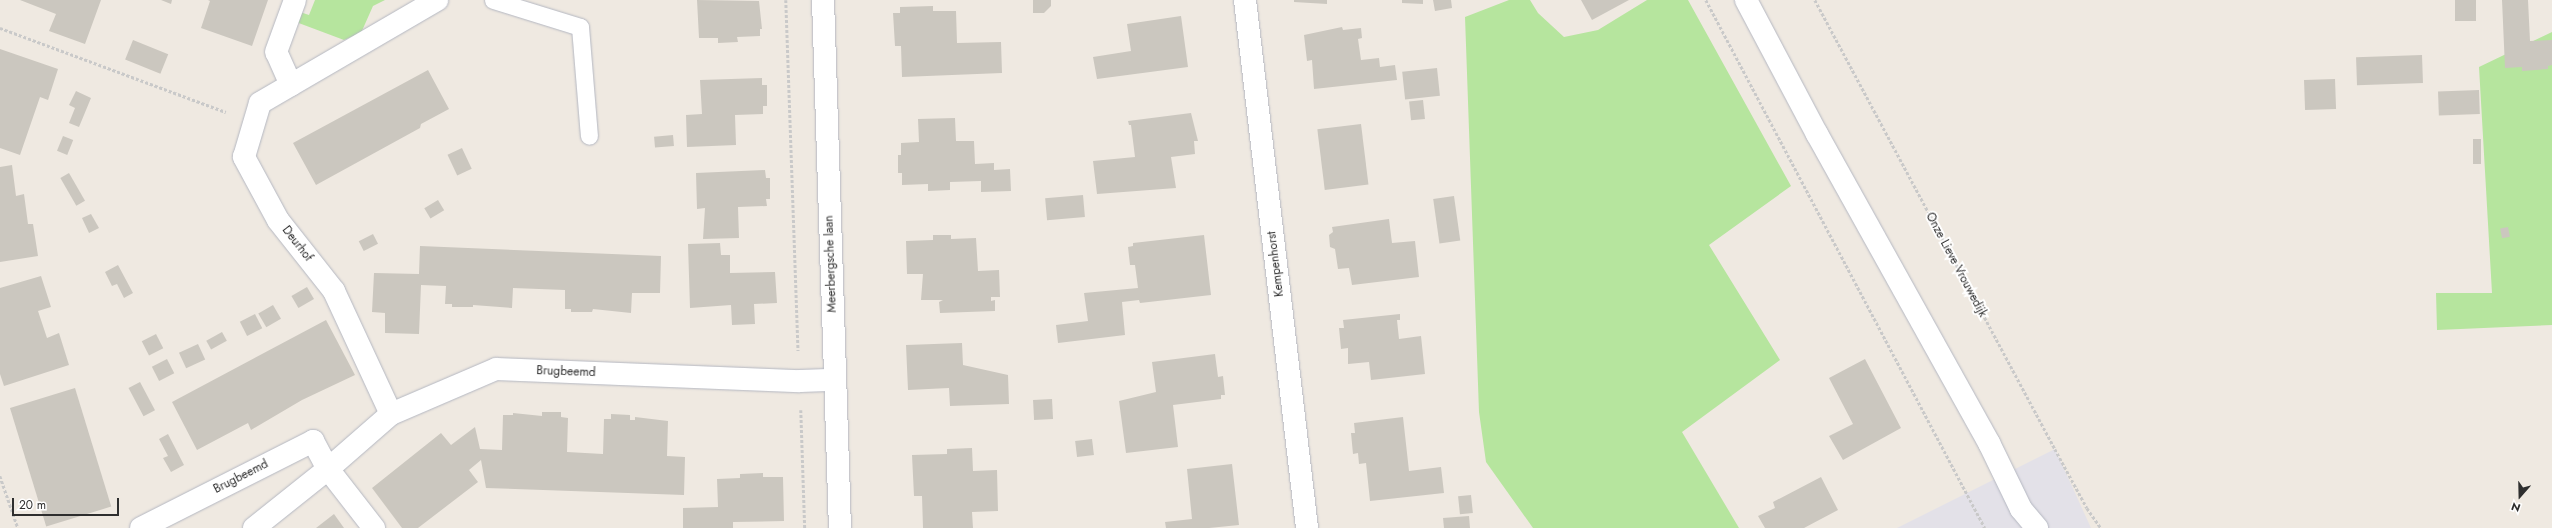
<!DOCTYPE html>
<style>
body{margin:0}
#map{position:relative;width:2552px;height:528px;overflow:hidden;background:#efe9e1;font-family:Jost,sans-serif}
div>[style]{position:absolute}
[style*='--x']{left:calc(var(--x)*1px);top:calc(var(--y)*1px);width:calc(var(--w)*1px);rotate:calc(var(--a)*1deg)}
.industrial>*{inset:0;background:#e3e1e8}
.green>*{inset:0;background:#b6e59e}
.building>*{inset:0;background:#cbc7bf;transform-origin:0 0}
.path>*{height:2.5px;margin-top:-1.25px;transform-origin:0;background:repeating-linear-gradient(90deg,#c9c9c9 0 3px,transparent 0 5px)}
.roads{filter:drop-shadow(0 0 1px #b4b7c1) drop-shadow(0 0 1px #b4b7c1)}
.service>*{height:17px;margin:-8.5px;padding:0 8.5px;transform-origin:8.5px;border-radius:8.5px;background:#fff}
.minor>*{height:22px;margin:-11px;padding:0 11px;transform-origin:11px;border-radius:11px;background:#fff}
.secondary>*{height:22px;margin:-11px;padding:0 11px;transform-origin:11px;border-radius:11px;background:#fff}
span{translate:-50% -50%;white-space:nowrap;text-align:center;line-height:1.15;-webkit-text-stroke:4px #fff;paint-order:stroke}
.street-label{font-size:12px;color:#2e2e2e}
.north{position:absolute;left:2500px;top:476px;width:40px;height:40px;-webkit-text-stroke:3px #fff;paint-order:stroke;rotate:200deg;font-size:11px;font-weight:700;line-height:16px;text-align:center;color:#2e2e2e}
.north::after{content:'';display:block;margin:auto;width:14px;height:18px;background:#2e2e2e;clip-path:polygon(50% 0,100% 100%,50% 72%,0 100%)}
.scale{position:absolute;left:12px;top:498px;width:107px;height:18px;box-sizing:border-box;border:2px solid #2e2e2e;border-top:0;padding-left:5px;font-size:12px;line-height:14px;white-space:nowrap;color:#2e2e2e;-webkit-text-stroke:3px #fff;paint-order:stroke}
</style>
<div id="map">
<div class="industrial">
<i style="clip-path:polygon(2055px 449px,2091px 528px,1897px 528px)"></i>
</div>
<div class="green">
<i style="clip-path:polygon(315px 0,385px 0,373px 6px,361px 33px,344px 40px,296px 22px,300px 12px,309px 15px)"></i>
<i style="clip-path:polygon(1509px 0,1530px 0,1538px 13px,1564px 37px,1598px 30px,1647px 0,1688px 0,1791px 186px,1709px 245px,1780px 360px,1682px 432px,1739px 528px,1533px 528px,1486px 462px,1479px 412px,1465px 17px)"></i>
<i style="clip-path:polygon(2552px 32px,2552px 325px,2437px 330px,2436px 293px,2492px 293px,2479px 67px)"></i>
</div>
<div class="building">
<i style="clip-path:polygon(20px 0,101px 0,85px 44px,49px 31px,56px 14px)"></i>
<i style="clip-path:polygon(161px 0,172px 0,171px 4px)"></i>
<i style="clip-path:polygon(208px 0,268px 0,252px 46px,201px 28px,210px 1px)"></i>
<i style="clip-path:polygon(697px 0,759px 1px,762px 29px,760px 29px,760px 36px,737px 37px,738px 42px,718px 43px,718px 38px,699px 38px)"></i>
<i style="clip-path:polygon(1033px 0,1051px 0,1051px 6px,1044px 13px,1033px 13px)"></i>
<i style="clip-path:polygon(1294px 0,1327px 0,1327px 4px,1294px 2px)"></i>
<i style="clip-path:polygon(1402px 0,1423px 0,1423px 4px,1402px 3px)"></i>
<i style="clip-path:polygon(1433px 0,1451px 0,1452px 8px,1435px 11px)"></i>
<i style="clip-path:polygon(1581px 0,1629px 0,1592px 20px)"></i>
<i style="left:2455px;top:0;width:21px;height:21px"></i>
<i style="clip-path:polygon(2502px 0,2528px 0,2530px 41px,2552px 40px,2552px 65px,2548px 66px,2548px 69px,2522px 71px,2522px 67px,2505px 68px)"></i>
<i style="clip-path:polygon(933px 6px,933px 11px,956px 11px,957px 43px,1001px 42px,1002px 73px,902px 77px,901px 46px,895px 46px,893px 13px,900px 13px,900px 7px)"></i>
<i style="clip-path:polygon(1181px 16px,1188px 67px,1097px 79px,1093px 57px,1131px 51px,1127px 24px)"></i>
<i style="clip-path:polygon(1342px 27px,1343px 30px,1361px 28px,1362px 38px,1358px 39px,1361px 60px,1379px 58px,1380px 67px,1395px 65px,1397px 80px,1314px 89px,1312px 60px,1307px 61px,1304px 35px)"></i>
<i style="left:133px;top:40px;width:38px;height:21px;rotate:22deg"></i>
<i style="clip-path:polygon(0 49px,58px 69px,48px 100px,40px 97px,20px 155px,0 148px)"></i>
<i style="left:2422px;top:55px;width:28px;height:66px;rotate:88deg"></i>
<i style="left:1437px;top:68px;width:28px;height:35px;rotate:84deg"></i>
<i style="clip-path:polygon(428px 70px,449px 109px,421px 124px,420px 128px,316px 185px,293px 143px)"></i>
<i style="clip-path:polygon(762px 78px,762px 85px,767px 85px,767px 106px,763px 106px,763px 114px,735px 115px,736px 145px,687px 147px,686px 115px,702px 114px,700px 80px)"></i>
<i style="left:2335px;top:79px;width:30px;height:31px;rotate:88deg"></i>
<i style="left:2479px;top:90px;width:24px;height:41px;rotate:88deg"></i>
<i style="clip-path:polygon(76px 91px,91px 98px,79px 127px,69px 123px,75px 108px,69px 105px)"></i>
<i style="left:1423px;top:100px;width:19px;height:14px;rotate:84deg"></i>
<i style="clip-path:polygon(1191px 113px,1198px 141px,1194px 141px,1195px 154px,1171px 157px,1176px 188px,1097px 194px,1093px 161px,1135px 157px,1131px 125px,1129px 125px,1128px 121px)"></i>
<i style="clip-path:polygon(955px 118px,956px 141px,974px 141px,975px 164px,994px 163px,994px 170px,1010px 169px,1011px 191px,981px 192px,981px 181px,950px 182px,950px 190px,928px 191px,928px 184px,902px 185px,902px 173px,898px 173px,898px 155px,901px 155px,901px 143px,919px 142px,918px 119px)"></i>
<i style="left:1361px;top:124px;width:61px;height:44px;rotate:83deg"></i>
<i style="left:673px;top:135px;width:11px;height:19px;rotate:85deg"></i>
<i style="left:63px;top:136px;width:11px;height:16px;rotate:22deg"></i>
<i style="left:2473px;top:139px;width:8px;height:25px"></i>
<i style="left:462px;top:148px;width:23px;height:16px;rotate:65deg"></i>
<i style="clip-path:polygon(12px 165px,16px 196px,24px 194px,28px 224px,33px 224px,38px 256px,0 262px,0 167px)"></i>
<i style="clip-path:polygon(765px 170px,766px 178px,770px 178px,770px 199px,766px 199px,767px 206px,738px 207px,739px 238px,703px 239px,705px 208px,697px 209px,696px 173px)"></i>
<i style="left:69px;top:173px;width:32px;height:10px;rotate:60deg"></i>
<i style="left:1083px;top:195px;width:22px;height:38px;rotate:85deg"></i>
<i style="left:1454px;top:196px;width:45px;height:21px;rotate:82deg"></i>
<i style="left:438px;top:200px;width:12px;height:16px;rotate:59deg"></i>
<i style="clip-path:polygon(91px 214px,99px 228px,89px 233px,82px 218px)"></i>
<i style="clip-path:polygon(1389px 219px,1392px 243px,1415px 241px,1419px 277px,1352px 285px,1349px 268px,1338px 269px,1335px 249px,1330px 247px,1329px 235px,1333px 232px,1332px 227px)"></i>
<i style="left:2508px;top:227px;width:10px;height:8px;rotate:79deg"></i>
<i style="left:373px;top:234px;width:11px;height:16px;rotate:63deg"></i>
<i style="clip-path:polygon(933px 235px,951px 235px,951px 239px,976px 238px,978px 271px,999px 270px,1000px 297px,991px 297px,991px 301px,995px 300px,995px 311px,940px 313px,939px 302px,943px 300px,921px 300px,923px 274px,907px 274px,906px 241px,933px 240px)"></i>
<i style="clip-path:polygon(1204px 235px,1211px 295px,1140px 303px,1139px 300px,1122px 302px,1125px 335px,1058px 343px,1056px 325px,1088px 321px,1084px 293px,1138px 288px,1135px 265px,1130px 265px,1128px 247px,1133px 246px,1133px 243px)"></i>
<i style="clip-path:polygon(720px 243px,721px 255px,730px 255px,730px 273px,775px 272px,777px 303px,754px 304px,755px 324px,732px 325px,731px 305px,690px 308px,688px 244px)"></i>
<i style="clip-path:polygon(420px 246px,661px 256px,660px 293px,632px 293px,631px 313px,593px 309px,592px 312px,571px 312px,571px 309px,565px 309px,565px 290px,513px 288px,512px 308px,473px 305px,473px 307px,452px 307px,452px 304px,445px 304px,446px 286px,421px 285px,419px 334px,385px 333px,385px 313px,372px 312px,374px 273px,419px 274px)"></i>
<i style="clip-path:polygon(118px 265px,133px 293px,124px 298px,117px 284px,112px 286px,105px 272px)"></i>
<i style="clip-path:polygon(41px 276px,51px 307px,38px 311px,47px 338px,59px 333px,69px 365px,4px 386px,0 374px,0 288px)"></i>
<i style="left:307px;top:287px;width:14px;height:18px;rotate:60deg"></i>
<i style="left:273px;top:305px;width:16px;height:17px;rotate:60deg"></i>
<i style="left:255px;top:314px;width:16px;height:17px;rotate:63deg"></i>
<i style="clip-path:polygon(1400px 314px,1400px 320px,1397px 320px,1399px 339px,1421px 336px,1425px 374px,1371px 380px,1369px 362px,1348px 364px,1348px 348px,1341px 349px,1339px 328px,1344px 328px,1343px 320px)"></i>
<i style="clip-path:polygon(326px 320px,355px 375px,302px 400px,251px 430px,248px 423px,197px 450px,172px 402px)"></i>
<i style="left:222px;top:332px;width:10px;height:18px;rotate:61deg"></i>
<i style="left:156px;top:334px;width:16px;height:16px;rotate:63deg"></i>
<i style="clip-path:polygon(962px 343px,963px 365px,1008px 375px,1009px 404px,950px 406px,949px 388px,908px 390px,906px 345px)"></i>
<i style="left:198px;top:344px;width:17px;height:21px;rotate:65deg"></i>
<i style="clip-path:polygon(1215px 354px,1218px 377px,1223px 376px,1225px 395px,1221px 395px,1221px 399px,1173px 405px,1178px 447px,1126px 453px,1119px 401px,1156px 392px,1152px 362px)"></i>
<i style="left:167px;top:359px;width:16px;height:17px;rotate:63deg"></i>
<i style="clip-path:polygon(1865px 359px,1901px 428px,1843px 460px,1829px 436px,1853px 424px,1829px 378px)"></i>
<i style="left:140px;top:382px;width:32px;height:13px;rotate:62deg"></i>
<i style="left:75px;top:388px;width:124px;height:68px;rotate:73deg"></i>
<i style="left:1052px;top:399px;width:20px;height:19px;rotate:87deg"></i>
<i style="clip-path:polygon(542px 412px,561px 412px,561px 417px,568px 418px,567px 452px,603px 454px,604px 419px,611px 419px,611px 414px,630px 415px,630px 420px,635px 420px,635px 417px,668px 421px,667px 456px,685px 457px,684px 495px,486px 488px,481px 460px,469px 470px,478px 482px,418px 528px,402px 528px,372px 488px,441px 433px,451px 445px,475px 427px,480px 449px,502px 450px,503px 415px,513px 415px,513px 413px,542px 416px)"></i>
<i style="clip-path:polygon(1403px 417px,1409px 471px,1441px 467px,1444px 493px,1370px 501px,1366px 463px,1359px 464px,1358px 453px,1353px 454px,1351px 433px,1355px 433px,1354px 423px)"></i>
<i style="clip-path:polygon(168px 434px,184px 465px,171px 472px,163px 458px,168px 456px,159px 439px)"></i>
<i style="left:1092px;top:439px;width:16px;height:17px;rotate:83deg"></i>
<i style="clip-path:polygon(972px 448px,973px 471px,997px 470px,998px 511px,972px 512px,973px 528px,923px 528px,922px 496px,914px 496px,912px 455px,947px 454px,947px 449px)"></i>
<i style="clip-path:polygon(1232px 464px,1239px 525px,1209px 528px,1166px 528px,1165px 522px,1192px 519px,1187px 469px)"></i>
<i style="clip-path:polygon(763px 473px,763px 477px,783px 477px,784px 521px,733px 522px,733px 528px,683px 528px,683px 508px,718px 507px,717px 479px,740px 478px,740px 474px)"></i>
<i style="clip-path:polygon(1821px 477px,1838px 510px,1804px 528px,1765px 528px,1758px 516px,1775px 508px,1773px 502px)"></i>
<i style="left:1471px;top:495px;width:18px;height:13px;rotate:84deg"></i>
<i style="clip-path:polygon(334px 514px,344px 528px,316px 528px)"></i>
<i style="clip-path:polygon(1469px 516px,1470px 528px,1444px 528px,1443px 518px)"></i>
</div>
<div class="path">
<i style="--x:786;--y:0;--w:351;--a:88"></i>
<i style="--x:1706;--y:0;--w:597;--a:62.15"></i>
<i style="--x:1815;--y:0;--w:509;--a:61.87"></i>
<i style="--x:2055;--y:449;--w:67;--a:61.5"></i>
<i style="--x:2087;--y:508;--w:24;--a:55"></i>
<i style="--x:0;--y:28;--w:241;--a:20.4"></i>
<i style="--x:801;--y:410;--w:118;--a:88.1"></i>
<i style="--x:0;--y:476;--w:55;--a:70.9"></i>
</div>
<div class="roads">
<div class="service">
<i style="--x:493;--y:0;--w:91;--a:17.2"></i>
<i style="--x:580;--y:27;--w:109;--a:85.3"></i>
</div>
<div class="minor">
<i style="--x:823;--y:0;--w:528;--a:88.16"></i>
<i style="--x:1245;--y:0;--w:532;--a:83.3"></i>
<i style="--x:291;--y:85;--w:36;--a:-114"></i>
<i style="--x:276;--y:52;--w:55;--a:-69.9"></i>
<i style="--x:391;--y:414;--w:136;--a:-114.9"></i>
<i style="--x:334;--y:291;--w:90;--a:-128.3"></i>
<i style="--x:278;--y:220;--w:72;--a:-118.4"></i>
<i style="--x:244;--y:157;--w:56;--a:-73.5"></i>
<i style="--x:260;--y:103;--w:205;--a:-30.2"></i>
<i style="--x:141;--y:528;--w:193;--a:-26.8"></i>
<i style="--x:313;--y:441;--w:32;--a:62"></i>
<i style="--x:328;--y:469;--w:75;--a:52.1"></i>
<i style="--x:254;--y:528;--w:95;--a:-38.6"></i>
<i style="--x:328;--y:469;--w:84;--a:-41.1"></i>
<i style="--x:391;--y:414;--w:114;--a:-23.2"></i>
<i style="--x:496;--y:369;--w:304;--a:2.3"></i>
<i style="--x:800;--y:381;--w:35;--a:-2"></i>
</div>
<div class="secondary">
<i style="--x:1746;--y:0;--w:152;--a:62.1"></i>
<i style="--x:1817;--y:134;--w:354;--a:60.9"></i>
<i style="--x:1989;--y:443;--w:73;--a:64.1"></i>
<i style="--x:2021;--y:509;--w:25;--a:50"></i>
</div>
</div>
<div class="street-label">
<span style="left:297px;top:244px;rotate:52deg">Deurhof</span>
<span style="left:831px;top:264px;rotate:-92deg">Meerbergsche laan</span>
<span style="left:1276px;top:264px;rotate:-97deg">Kempenhorst</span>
<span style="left:1956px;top:265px;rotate:62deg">Onze Lieve Vrouwedijk</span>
<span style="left:566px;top:372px;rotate:2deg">Brugbeemd</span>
<span style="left:241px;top:477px;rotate:-27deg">Brugbeemd</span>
</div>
<div class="north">N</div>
<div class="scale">20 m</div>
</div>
